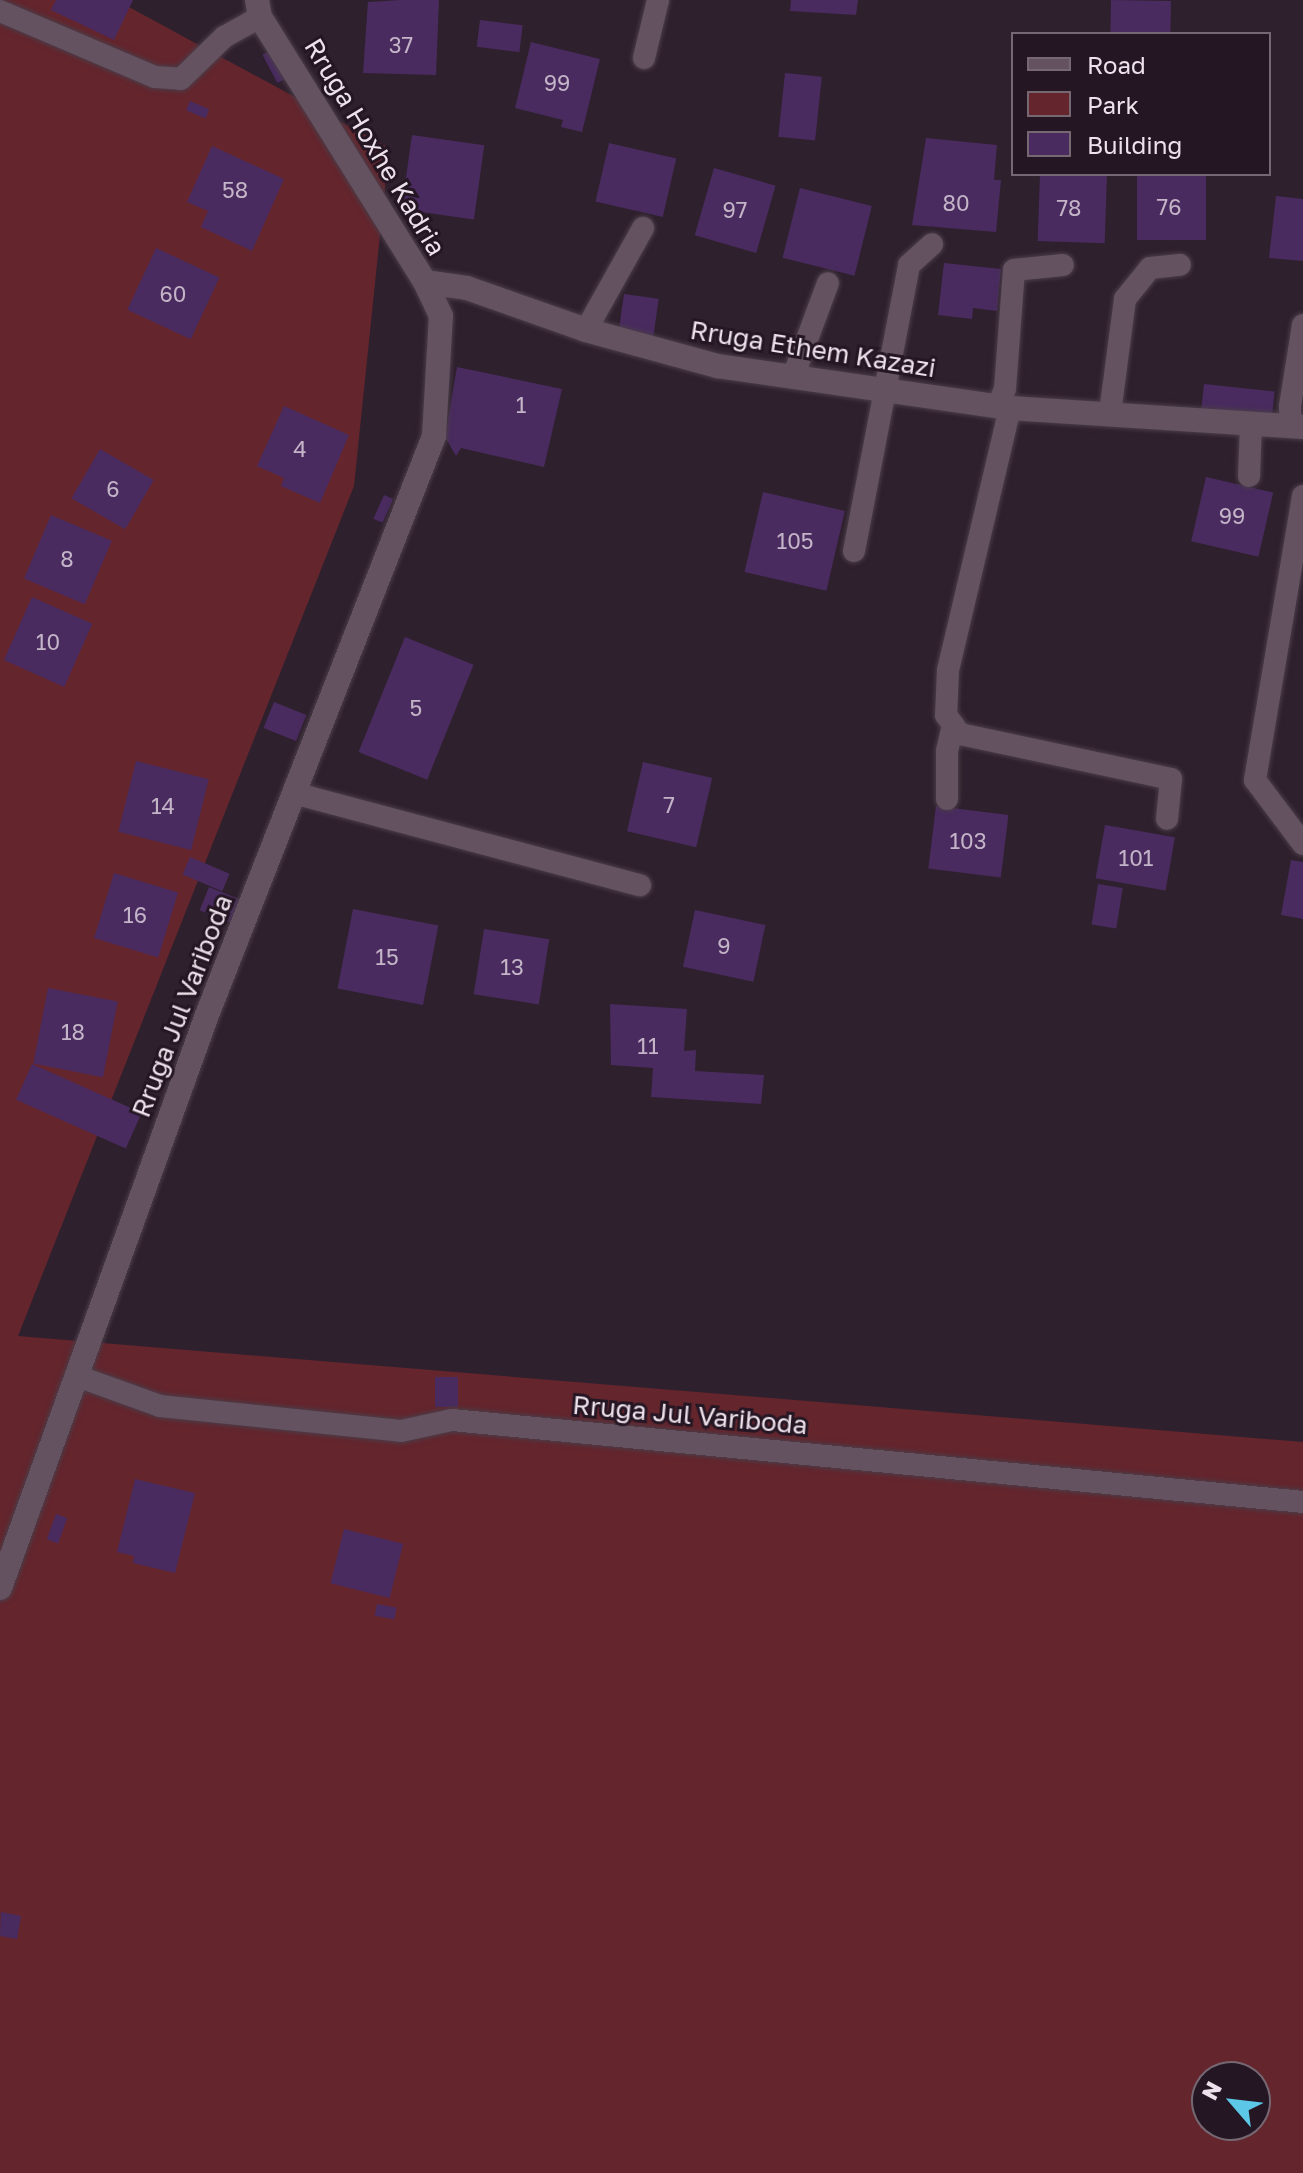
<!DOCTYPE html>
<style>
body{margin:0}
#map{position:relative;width:1303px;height:2173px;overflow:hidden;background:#2f202d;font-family:"Golos Text",sans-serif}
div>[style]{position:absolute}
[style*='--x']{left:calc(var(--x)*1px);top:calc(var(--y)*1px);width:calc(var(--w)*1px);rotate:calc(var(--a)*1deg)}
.green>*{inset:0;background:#64252d}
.building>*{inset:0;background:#492b5f;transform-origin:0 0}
.roads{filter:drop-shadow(0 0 2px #4a3d48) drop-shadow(0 0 2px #4a3d48)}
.service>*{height:22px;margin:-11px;padding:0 11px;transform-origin:11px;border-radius:11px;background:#645261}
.minor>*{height:24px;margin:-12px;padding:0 12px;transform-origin:12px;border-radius:12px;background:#645261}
span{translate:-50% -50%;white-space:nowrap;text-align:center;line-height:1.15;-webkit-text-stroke:6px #251623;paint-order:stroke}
.number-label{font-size:22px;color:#c4b4c8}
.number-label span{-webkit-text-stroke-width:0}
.street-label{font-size:26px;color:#ede2eb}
.legend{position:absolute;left:1011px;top:32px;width:260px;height:144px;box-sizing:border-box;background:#251623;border:2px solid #756873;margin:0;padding:10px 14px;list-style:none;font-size:24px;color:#ede2eb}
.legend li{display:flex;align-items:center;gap:16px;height:40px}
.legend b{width:40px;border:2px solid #756873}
.north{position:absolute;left:1191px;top:2061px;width:80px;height:80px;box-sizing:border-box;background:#251623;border:2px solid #756873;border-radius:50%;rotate:298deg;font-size:22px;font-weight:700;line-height:32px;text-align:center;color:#ede2eb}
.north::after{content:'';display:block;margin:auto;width:28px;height:36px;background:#5cc7e7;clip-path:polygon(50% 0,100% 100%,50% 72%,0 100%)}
</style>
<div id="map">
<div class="green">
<i style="clip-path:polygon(evenodd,0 0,116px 0,389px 148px,354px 486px,18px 1336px,1303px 1442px,1303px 2173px,0 2173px,0 0,1207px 2077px,1255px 2077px,1255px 2125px,1207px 2125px,1207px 2077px)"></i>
</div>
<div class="building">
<i style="clip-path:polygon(56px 0,133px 0,114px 40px,51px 10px)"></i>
<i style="clip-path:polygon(400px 0,439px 0,436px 75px,363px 73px,368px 2px)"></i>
<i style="clip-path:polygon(791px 0,858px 0,856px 15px,790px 11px)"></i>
<i style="left:1111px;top:0;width:60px;height:34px;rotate:1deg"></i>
<i style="left:480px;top:20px;width:43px;height:27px;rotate:7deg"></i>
<i style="clip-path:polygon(531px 42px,600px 59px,582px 132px,561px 127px,563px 120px,515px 108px)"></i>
<i style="left:273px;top:49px;width:32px;height:12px;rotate:62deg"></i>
<i style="left:785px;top:73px;width:37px;height:64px;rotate:6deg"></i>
<i style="left:190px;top:101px;width:21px;height:10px;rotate:23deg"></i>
<i style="left:412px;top:135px;width:73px;height:75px;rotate:8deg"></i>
<i style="clip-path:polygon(926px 138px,997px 145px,994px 180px,1001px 180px,996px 232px,912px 225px)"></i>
<i style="left:609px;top:143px;width:69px;height:60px;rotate:13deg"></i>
<i style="clip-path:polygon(212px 146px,284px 179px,252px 251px,201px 227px,208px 211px,187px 202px)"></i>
<i style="left:714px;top:168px;width:64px;height:70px;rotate:16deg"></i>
<i style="left:1040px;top:174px;width:67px;height:67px;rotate:2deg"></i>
<i style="left:1137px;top:174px;width:69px;height:66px"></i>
<i style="left:800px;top:188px;width:74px;height:72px;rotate:14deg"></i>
<i style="clip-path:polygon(1276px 196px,1303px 199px,1303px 261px,1269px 258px)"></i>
<i style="left:156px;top:248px;width:70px;height:68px;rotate:25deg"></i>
<i style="clip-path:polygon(944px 263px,1001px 269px,997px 311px,973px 308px,972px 319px,938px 315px)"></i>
<i style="left:624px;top:294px;width:35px;height:40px;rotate:8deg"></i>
<i style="clip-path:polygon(457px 367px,562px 389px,544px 467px,461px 448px,456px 456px,445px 437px)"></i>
<i style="left:1204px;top:384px;width:71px;height:25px;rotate:6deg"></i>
<i style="clip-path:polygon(284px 406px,349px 435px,320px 503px,281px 486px,284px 478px,257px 466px)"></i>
<i style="left:100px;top:449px;width:62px;height:57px;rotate:30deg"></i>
<i style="left:1206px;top:477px;width:69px;height:66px;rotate:13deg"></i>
<i style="left:763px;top:492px;width:84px;height:82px;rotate:13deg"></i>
<i style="left:384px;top:495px;width:10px;height:26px;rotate:24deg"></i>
<i style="left:51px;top:515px;width:66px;height:69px;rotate:23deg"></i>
<i style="left:32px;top:597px;width:66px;height:69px;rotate:24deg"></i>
<i style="left:405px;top:637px;width:74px;height:124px;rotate:22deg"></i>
<i style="left:274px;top:702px;width:35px;height:28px;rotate:22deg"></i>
<i style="left:136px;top:761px;width:75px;height:73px;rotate:14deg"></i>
<i style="left:643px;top:762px;width:71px;height:71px;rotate:13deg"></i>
<i style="left:936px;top:806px;width:73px;height:63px;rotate:7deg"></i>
<i style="left:1105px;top:825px;width:71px;height:54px;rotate:10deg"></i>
<i style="left:190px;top:857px;width:43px;height:19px;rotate:23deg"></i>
<i style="clip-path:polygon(1291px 860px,1303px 862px,1303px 919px,1281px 915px)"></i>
<i style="left:114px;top:873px;width:67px;height:68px;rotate:17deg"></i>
<i style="left:1098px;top:884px;width:25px;height:41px;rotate:9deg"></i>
<i style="left:209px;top:887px;width:35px;height:25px;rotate:22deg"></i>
<i style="left:353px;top:909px;width:87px;height:81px;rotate:11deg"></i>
<i style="left:695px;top:910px;width:72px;height:58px;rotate:12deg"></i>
<i style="left:484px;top:929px;width:66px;height:66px;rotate:9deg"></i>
<i style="left:48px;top:988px;width:71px;height:77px;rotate:11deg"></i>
<i style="clip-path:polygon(610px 1004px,687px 1009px,684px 1051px,696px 1050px,695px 1071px,764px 1075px,761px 1104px,651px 1097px,653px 1068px,611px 1065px)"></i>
<i style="left:32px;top:1064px;width:120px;height:39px;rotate:24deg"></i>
<i style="left:458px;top:1377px;width:30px;height:23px;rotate:90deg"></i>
<i style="clip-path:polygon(135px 1479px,195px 1493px,175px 1573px,133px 1563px,134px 1556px,117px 1552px)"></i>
<i style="left:56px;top:1514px;width:12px;height:27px;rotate:20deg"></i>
<i style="left:344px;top:1529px;width:61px;height:56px;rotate:14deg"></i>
<i style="left:377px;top:1604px;width:20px;height:12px;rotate:11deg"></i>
<i style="clip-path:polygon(1px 1912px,21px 1916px,17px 1939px,0 1936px)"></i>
</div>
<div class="roads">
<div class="service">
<i style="--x:0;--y:11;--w:168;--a:23.1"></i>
<i style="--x:155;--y:77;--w:26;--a:4"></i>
<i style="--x:181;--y:79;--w:60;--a:-44.3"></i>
<i style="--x:224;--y:37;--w:41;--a:-29.1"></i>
<i style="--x:644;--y:58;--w:60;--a:-76.4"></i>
<i style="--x:586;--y:330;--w:117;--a:-60.8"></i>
<i style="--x:793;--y:377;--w:100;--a:-69.6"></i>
<i style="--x:998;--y:406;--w:18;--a:-68"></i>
<i style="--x:1005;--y:389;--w:119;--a:-85.7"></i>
<i style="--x:1014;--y:270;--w:49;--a:-5.8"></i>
<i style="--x:1010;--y:408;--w:269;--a:103.3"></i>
<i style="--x:948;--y:670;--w:45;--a:92.5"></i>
<i style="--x:946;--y:715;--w:24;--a:54"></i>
<i style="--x:960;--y:734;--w:216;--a:12"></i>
<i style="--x:1171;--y:779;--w:40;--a:95.7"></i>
<i style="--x:1110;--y:413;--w:115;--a:-82.5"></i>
<i style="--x:1125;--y:299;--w:40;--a:-51"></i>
<i style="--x:1150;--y:268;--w:30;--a:-6"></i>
<i style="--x:1291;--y:427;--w:21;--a:-93"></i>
<i style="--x:1290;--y:406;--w:82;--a:-80.9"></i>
<i style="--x:1249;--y:476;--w:52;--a:-87.8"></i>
<i style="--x:1303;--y:496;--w:288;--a:99.6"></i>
<i style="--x:1255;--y:780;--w:80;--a:53.1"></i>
<i style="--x:854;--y:551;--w:291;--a:-79.1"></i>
<i style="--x:909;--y:265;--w:31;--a:-42"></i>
<i style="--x:297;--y:794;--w:355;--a:14.9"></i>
<i style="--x:947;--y:799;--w:48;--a:-90"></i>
<i style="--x:947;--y:751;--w:27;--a:-77"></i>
<i style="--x:77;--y:1376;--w:88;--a:19.9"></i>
<i style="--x:160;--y:1406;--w:242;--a:5.9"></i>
<i style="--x:401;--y:1431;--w:52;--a:-12.2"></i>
<i style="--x:452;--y:1420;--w:855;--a:5.5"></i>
</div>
<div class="minor">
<i style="--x:425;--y:282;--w:42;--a:8.1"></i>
<i style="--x:467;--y:288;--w:126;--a:19.4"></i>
<i style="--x:586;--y:330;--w:137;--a:15.3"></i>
<i style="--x:718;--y:366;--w:295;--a:8.2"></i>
<i style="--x:1010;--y:408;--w:294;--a:3.7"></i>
<i style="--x:0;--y:1588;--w:609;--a:-70.14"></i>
<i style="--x:207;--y:1015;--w:622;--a:-68.59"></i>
<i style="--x:434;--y:436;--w:120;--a:-86.7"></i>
<i style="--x:441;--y:316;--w:38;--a:-115"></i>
<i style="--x:425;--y:282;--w:312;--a:-121.9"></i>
<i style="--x:260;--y:17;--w:17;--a:-100"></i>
</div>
</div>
<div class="number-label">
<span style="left:401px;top:45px">37</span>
<span style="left:557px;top:83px">99</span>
<span style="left:235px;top:190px">58</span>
<span style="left:956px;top:203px">80</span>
<span style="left:1169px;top:207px">76</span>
<span style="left:1069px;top:208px">78</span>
<span style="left:735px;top:210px">97</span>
<span style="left:173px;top:294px">60</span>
<span style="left:521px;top:405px">1</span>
<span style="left:300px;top:449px">4</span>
<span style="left:113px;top:489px">6</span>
<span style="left:1232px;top:516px">99</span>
<span style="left:795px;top:541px">105</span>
<span style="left:67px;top:559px">8</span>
<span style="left:48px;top:642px">10</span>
<span style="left:416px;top:708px">5</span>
<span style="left:669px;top:805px">7</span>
<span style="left:163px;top:806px">14</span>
<span style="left:968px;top:841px">103</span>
<span style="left:1136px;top:858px">101</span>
<span style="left:135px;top:915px">16</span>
<span style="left:724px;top:946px">9</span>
<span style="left:387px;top:957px">15</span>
<span style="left:512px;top:967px">13</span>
<span style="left:73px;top:1032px">18</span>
<span style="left:648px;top:1046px">11</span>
</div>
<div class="street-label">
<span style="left:375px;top:147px;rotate:59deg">Rruga Hoxhe Kadria</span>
<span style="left:813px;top:349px;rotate:9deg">Rruga Ethem Kazazi</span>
<span style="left:182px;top:1006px;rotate:-69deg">Rruga Jul Variboda</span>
<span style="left:690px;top:1415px;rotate:5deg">Rruga Jul Variboda</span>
</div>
<ul class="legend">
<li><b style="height:10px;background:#645261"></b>Road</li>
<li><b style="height:22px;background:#64252d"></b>Park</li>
<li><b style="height:22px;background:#492b5f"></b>Building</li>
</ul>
<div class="north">N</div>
</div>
